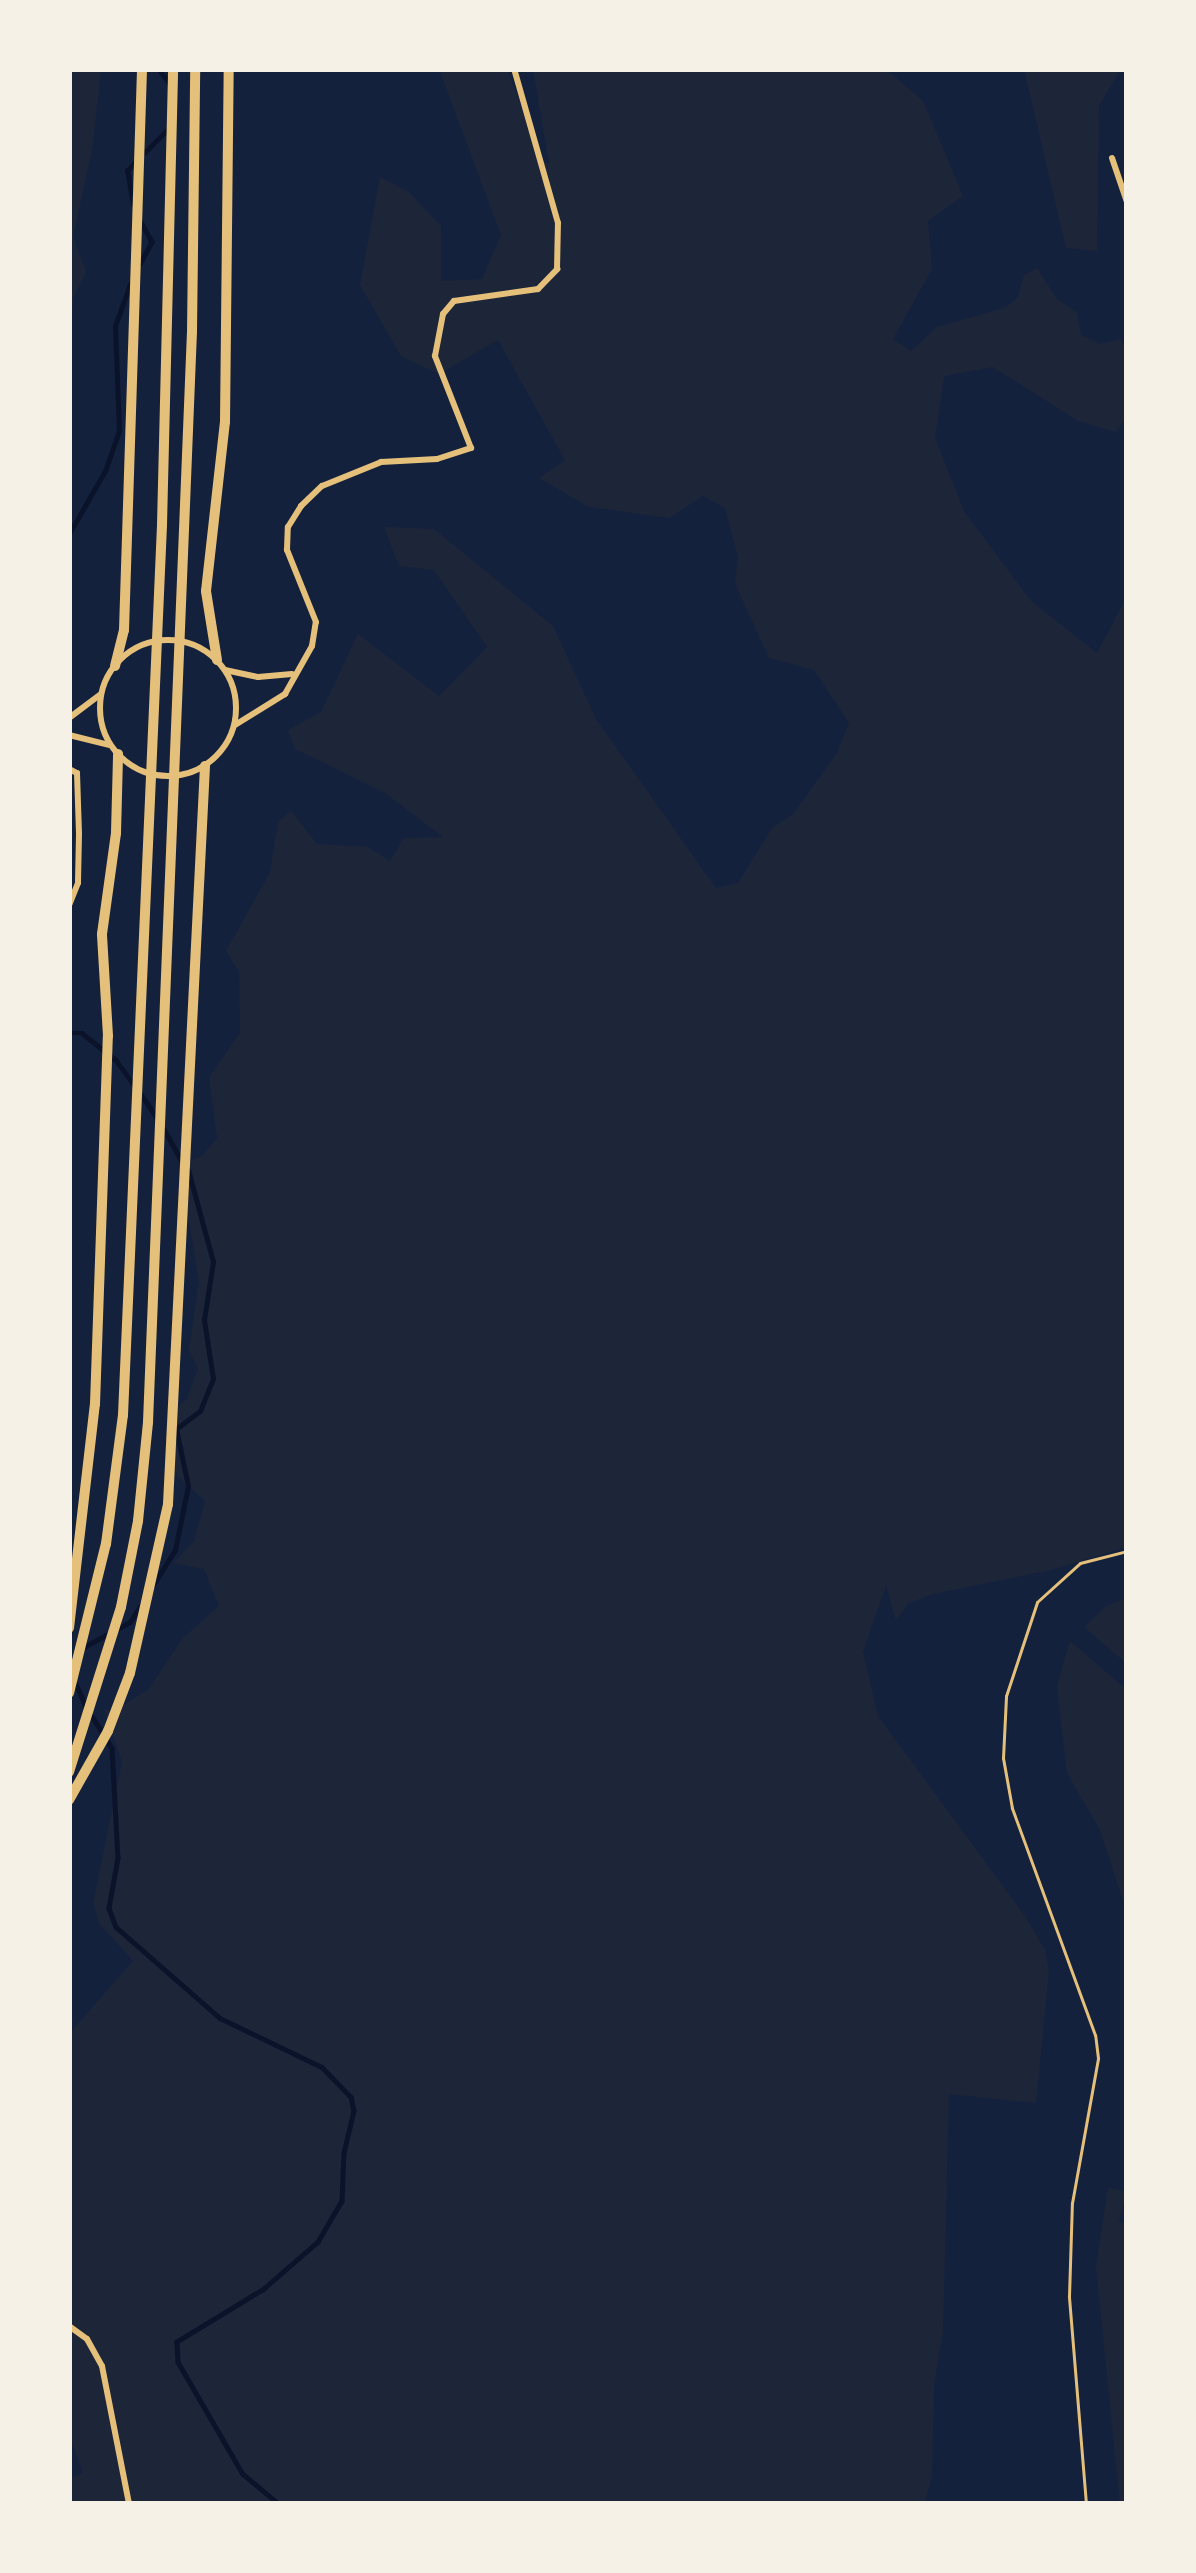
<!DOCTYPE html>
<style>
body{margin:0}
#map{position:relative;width:1196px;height:2573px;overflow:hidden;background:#14213d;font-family:"Public Sans",sans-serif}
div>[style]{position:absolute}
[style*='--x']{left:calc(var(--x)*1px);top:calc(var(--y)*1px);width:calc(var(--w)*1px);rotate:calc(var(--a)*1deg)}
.green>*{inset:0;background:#1d2539}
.stream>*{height:4.5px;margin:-2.25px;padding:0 2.25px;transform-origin:2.25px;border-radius:2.25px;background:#0b132b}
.service>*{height:3px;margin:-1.5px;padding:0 1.5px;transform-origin:1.5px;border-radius:1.5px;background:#e5c07b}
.minor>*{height:6px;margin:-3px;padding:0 3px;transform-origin:3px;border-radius:3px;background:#e5c07b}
.minor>.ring{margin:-3px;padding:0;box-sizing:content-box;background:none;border:6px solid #e5c07b;border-radius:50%}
.trunk>*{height:10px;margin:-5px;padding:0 5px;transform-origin:5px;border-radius:5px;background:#e5c07b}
span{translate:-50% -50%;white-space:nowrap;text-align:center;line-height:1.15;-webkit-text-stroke:9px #f6f1e7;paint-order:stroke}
.frame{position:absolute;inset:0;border:72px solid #f6f1e7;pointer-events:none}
</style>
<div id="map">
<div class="green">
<i style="clip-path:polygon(69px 69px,101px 69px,92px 150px,73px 237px,86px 272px,73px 298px,69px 416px)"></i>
<i style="clip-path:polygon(439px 69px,507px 69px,543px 161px,549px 164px,533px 69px,886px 69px,923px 101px,963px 196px,928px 221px,932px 269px,893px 339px,911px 351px,937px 327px,1004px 308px,1018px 298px,1024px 275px,1037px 268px,1057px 299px,1077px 312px,1081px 335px,1100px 344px,1121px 339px,1127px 354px,1127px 417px,1116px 432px,1078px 421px,993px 367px,944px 376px,935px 438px,964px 511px,1031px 601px,1097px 653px,1127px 596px,1127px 1547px,1051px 1570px,933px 1594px,909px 1603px,896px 1620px,886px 1585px,863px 1652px,878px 1716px,1025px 1916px,1045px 1950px,1049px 1971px,1036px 2103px,949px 2094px,943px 2331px,934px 2385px,932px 2478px,924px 2504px,69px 2504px,69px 2479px,83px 2473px,69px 2435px,69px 2034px,133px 1961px,100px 1924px,93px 1904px,122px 1762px,104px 1709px,114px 1711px,149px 1689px,183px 1638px,219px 1606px,204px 1569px,174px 1563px,194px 1541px,205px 1501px,178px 1477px,166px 1445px,169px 1414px,187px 1399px,198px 1368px,189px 1350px,199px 1282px,180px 1165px,202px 1156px,217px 1138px,209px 1077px,240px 1033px,239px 972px,226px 951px,270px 872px,278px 822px,291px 811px,317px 844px,368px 847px,390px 861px,404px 838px,443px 837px,385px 793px,295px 749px,288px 730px,321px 712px,358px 634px,439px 696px,487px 647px,434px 570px,399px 566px,384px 527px,434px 529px,553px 626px,596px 719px,716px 888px,738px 883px,772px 828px,793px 814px,837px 753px,849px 723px,814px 670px,769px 658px,735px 584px,738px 557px,725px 508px,703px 496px,669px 518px,589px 507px,539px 478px,565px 460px,498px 340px,439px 374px,401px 356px,360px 285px,380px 177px,409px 192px,441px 226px,441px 281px,482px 279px,501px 235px)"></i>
<i style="clip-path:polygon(1024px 69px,1121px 69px,1099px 106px,1097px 251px,1066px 248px)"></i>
<i style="clip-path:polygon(1127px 1598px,1127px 1664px,1084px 1627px,1106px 1606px)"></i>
<i style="clip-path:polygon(1070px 1641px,1127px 1690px,1127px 1912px,1100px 1830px,1067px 1773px,1057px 1686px)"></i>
<i style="clip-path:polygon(1108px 2188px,1127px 2191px,1119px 2221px,1127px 2224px,1127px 2504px,1120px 2504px,1096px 2266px)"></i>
</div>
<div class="stream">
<i style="--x:159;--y:69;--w:19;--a:54"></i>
<i style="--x:144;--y:153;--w:37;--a:-45"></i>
<i style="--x:133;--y:204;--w:34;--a:-100"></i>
<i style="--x:127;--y:171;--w:13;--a:-48"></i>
<i style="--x:140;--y:220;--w:25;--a:61"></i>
<i style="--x:152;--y:242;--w:24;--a:118"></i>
<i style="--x:69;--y:534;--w:73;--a:-60.3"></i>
<i style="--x:105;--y:471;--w:42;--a:-70.7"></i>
<i style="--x:119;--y:431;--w:105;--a:-92.2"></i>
<i style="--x:115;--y:326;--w:45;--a:-70.3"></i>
<i style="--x:69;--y:1033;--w:13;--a:0"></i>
<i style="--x:82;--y:1033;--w:43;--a:38.5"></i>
<i style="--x:116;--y:1060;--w:31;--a:54"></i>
<i style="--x:141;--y:1094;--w:30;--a:56"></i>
<i style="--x:164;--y:1129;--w:37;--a:61"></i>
<i style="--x:153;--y:1585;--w:41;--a:-57.8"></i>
<i style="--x:175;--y:1550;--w:65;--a:-78.5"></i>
<i style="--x:188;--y:1486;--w:58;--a:-101.9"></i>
<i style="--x:176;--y:1429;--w:30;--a:-37"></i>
<i style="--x:200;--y:1411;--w:35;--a:-68"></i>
<i style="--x:213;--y:1379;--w:60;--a:-98.7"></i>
<i style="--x:204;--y:1320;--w:59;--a:-81.2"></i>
<i style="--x:213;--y:1262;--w:95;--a:-105.2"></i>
<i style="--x:84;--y:1647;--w:52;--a:-28.5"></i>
<i style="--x:130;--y:1622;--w:20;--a:-57"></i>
<i style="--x:76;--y:1684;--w:24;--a:66"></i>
<i style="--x:92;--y:1716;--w:38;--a:58"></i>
<i style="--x:112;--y:1748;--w:110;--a:86.9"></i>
<i style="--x:118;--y:1858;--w:51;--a:100.2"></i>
<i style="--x:109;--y:1908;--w:20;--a:70"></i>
<i style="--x:116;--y:1927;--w:138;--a:41.2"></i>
<i style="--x:220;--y:2018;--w:113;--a:25.7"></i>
<i style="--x:322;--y:2067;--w:42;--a:46"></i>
<i style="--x:351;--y:2097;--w:14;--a:78"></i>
<i style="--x:354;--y:2111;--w:43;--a:103.4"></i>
<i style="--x:344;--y:2153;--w:48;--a:92.4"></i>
<i style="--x:342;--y:2201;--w:48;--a:120.3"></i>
<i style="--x:318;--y:2242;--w:72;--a:139"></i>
<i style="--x:264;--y:2289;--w:102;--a:148.7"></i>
<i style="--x:177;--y:2342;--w:20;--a:87"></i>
<i style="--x:178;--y:2362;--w:129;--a:59.9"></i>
<i style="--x:243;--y:2474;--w:47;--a:39.8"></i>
</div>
<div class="service">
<i style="--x:1086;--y:2504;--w:209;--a:-94.7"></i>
<i style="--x:1069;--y:2296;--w:93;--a:-88.2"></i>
<i style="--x:1072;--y:2203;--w:147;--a:-79.8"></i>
<i style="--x:1098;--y:2058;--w:23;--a:-97"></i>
<i style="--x:1095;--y:2035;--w:242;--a:-110.1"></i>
<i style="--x:1012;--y:1808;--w:51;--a:-100.2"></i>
<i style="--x:1003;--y:1758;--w:62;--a:-87.2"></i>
<i style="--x:1006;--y:1696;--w:99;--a:-71.7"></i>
<i style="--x:1037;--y:1602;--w:58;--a:-42.2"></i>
<i style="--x:1080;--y:1563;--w:49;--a:-14.3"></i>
</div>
<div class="minor">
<i style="--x:1112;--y:158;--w:46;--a:71.2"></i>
<i class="ring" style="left:100px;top:640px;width:130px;height:130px"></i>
<i style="--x:225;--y:670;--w:34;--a:12"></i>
<i style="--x:258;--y:677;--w:34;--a:-5"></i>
<i style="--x:69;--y:718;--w:39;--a:-37"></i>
<i style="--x:235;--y:725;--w:59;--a:-31.8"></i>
<i style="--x:285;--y:694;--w:55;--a:-60.6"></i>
<i style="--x:312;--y:646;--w:24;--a:-81"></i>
<i style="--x:316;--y:622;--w:78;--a:-111.9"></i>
<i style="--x:287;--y:550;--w:23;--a:-88"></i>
<i style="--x:288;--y:527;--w:25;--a:-58"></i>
<i style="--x:301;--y:506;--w:29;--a:-44"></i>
<i style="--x:322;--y:486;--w:64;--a:-22.1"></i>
<i style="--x:381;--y:462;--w:56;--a:-3.1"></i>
<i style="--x:437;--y:459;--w:36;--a:-18"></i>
<i style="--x:471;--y:448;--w:99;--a:-111.4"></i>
<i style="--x:435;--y:356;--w:43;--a:-79.2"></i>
<i style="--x:443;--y:314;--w:17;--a:-50"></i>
<i style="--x:454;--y:301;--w:85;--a:-8.1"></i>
<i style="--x:538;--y:289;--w:28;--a:-46"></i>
<i style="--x:557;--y:269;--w:46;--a:-88.8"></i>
<i style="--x:558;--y:223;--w:160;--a:-105.9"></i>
<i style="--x:69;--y:735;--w:41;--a:14"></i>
<i style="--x:69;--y:769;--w:9;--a:27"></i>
<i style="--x:77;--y:773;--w:61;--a:88.1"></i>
<i style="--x:79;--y:834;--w:49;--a:91.2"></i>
<i style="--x:78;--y:883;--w:24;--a:112"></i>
<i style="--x:69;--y:2326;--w:22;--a:36"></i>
<i style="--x:87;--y:2339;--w:31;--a:61"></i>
<i style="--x:102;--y:2366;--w:141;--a:78.9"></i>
</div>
<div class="trunk">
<i style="--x:217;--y:660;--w:70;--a:-99.1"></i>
<i style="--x:206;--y:591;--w:170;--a:-83.6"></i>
<i style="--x:225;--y:422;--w:353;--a:-89.4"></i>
<i style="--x:115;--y:666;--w:37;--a:-76"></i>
<i style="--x:124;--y:630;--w:561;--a:-88.16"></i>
<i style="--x:69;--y:1628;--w:226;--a:-83.4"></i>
<i style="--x:95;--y:1404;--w:368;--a:-88"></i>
<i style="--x:108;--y:1036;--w:102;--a:-93.4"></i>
<i style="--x:102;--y:934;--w:102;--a:-82.1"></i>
<i style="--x:116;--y:833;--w:79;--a:-88.5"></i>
<i style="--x:69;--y:1693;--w:154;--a:-76.1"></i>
<i style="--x:106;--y:1544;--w:130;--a:-82.5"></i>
<i style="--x:123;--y:1415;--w:891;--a:-87.49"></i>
<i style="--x:162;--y:525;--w:456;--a:-88.6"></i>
<i style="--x:69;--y:1772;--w:173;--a:-72.5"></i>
<i style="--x:121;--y:1607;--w:88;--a:-78.8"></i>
<i style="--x:138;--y:1521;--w:100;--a:-84.2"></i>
<i style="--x:148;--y:1422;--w:1091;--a:-87.69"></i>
<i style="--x:192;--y:332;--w:263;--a:-89.3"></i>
<i style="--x:69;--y:1800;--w:79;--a:-60.5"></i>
<i style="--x:108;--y:1731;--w:62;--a:-69.2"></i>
<i style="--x:130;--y:1673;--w:173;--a:-77.3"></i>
<i style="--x:168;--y:1504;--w:739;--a:-87.13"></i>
</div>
<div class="frame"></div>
</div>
